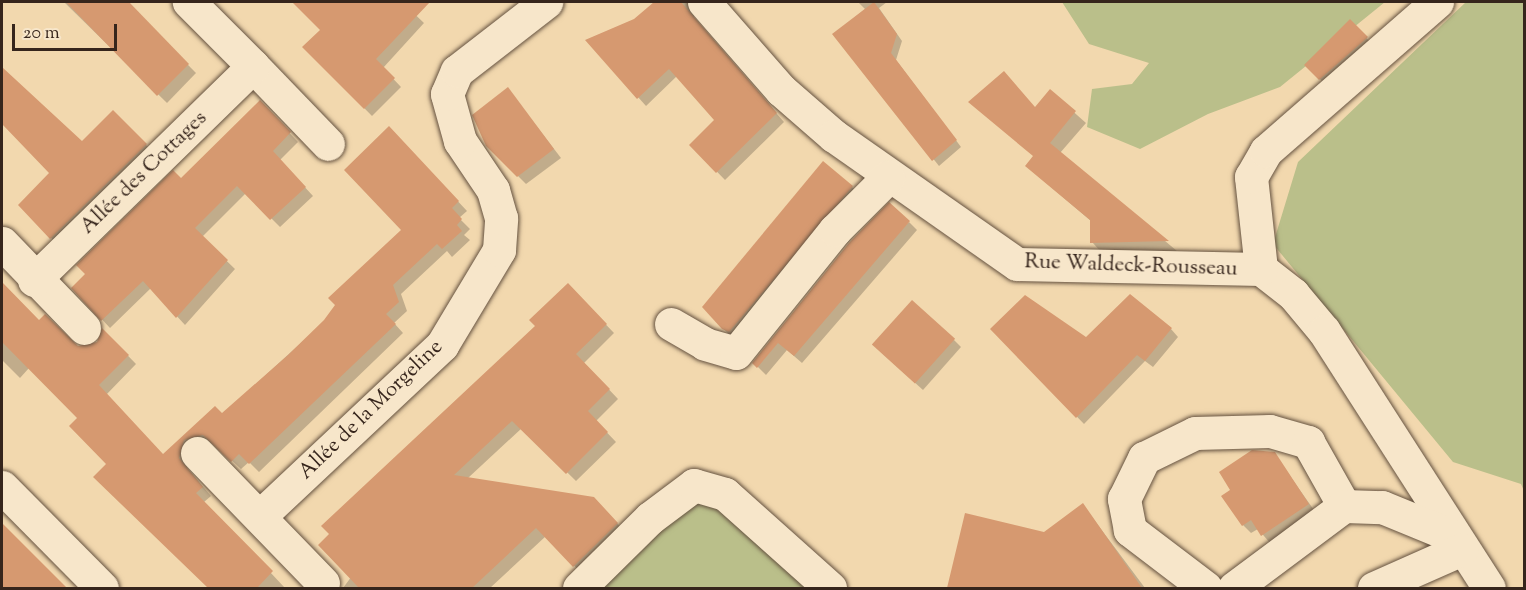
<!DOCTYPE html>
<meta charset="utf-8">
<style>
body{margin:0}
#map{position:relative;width:1526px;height:590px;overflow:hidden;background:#f2d8ae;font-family:"Sorts Mill Goudy",serif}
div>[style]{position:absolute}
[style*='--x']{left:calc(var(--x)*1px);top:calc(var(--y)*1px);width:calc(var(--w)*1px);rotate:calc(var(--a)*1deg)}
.green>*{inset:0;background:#babf8a}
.shadow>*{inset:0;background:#0003;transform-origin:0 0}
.building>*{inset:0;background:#d69970;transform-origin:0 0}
.roads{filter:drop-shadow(0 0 2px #655240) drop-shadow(0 0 2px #655240)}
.minor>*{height:33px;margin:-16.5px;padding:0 16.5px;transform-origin:16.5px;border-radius:16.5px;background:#f7e6ca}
span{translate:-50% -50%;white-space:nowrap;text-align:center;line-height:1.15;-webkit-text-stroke:4.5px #f7e6ca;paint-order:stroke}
.street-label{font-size:21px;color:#36251c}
.frame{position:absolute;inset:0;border:3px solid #36251c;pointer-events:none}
.scale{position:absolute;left:12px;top:24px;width:105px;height:27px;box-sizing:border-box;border:3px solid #36251c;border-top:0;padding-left:8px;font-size:18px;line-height:21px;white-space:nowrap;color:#36251c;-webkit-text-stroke:4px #f7e6ca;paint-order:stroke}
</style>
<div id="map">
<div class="green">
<i style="clip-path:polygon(1062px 2px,1385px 2px,1280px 87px,1208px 114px,1140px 149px,1087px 127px,1092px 89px,1132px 84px,1149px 63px,1089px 44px)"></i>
<i style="clip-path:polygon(1466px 2px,1524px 2px,1524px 491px,1521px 484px,1453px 462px,1273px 244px,1298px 162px)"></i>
<i style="clip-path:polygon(686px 501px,711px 503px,811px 588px,589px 588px)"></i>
</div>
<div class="shadow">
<i style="clip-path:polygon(64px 2px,126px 2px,196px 73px,167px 103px)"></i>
<i style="clip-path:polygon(294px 2px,402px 2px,424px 23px,383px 68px,401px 87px,372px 116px,304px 47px,322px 30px)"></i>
<i style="clip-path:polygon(656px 2px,698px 2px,693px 19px,784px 122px,725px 180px,691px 145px,716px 120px,677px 76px,646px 106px,587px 40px,634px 20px)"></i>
<i style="clip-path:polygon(858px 2px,887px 2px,879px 8px,902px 41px,896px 60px,961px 147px,939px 166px,834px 34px,865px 9px)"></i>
<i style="left:1350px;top:21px;width:36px;height:62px;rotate:46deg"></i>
<i style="clip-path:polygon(2px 69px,82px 143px,113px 112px,154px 153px,59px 246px,20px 206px,51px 174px,2px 122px)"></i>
<i style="clip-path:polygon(508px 89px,561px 158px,526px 184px,487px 145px)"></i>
<i style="clip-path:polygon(1050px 91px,1086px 123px,1060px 153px,1177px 251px,1102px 253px,1092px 242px,1091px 221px,1038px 176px,1036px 108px)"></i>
<i style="clip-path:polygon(260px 102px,298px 142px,280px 160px,313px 196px,280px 227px,246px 193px,202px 237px,235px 269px,185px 325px,151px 288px,110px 328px,73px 288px)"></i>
<i style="clip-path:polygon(398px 137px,467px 211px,459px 218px,470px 229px,464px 235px,470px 240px,452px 257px,447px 251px,401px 294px,407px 311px,394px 323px,403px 333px,259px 472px,249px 462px,241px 469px,213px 443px,192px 449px,187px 468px,211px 496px,204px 502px,285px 588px,210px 588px,108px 464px,79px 418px,29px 368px,20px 378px,2px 360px,2px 285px,39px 322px,79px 348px,98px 343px,103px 330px,136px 364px,106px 395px,164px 456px,215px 408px,222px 415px,325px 321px,403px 230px)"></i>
<i style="clip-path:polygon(852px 187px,860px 195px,732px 338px,723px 328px)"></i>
<i style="clip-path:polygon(909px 222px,917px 230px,802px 363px,787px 350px,766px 375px,754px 363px)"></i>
<i style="clip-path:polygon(568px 285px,614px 333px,584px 363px,618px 399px,596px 421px,616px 442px,576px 481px,522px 428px,468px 478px,603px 508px,626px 533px,583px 575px,546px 536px,490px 588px,343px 588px)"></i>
<i style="clip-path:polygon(992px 329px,1086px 339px,1171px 329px,1178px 337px,1153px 367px,1145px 361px,1084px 424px)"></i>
<i style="clip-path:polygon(954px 340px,961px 347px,923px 390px,882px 353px)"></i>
<i style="clip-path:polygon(1274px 453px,1316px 513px,1270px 543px,1258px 529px,1251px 533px,1243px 525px)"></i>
<i style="clip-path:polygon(1083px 505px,1145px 588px,949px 588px,966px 515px,1044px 533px)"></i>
<i style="clip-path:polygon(12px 535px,65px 588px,2px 588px,2px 545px)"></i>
</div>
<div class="building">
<i style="clip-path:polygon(66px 2px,129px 2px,189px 64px,157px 96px)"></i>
<i style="clip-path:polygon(292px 2px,430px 2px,376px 59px,395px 78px,364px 109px,302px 47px,320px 30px)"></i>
<i style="clip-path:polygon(654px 2px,681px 2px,777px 113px,716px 173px,689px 145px,714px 120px,669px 69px,637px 99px,585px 40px,634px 19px)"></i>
<i style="clip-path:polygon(874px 2px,897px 34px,891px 53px,957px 140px,932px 161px,832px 34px)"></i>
<i style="clip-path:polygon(1350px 19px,1368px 37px,1319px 80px,1304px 65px)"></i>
<i style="clip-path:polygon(2px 67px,82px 141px,113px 110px,147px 144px,50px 239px,18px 205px,49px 173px,2px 124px)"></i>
<i style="clip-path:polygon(1004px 71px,1035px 107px,1050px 89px,1076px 111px,1050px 143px,1169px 241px,1090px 243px,1090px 220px,1025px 166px,1033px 156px,968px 102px)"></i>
<i style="clip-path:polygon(508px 87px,554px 149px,517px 177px,486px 146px,472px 115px)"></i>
<i style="clip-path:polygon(260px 100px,291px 132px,273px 151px,306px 187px,270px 220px,237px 186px,195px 228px,228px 260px,176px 318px,143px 281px,101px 321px,71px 288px,85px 274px,76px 265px,173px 170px,181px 178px)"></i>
<i style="clip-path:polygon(389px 126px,459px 201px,452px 208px,462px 219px,457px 225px,462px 231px,442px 249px,437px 244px,393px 285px,399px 302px,386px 314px,396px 324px,249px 464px,239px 454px,231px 462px,203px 435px,184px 440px,179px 458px,203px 487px,196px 493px,273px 571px,257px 588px,208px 588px,93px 477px,106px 464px,69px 426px,77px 418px,2px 342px,2px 282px,39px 320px,45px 314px,78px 346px,97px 342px,102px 328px,129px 355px,99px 385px,163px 454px,215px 406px,222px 413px,288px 355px,324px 320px,335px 305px,328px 298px,401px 230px,344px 170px)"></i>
<i style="clip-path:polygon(823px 161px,853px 186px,729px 332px,722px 329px,702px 307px)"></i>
<i style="clip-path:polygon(889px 202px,910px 221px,794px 356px,778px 343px,757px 368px,752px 363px,849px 243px)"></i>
<i style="clip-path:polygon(568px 283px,607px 324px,576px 354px,610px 389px,588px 411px,608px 432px,566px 474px,512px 421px,454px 475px,594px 497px,618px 523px,573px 567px,536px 528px,472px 588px,359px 588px,318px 545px,329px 534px,321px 526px,535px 326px,529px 320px)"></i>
<i style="clip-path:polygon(1130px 294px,1172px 328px,1145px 361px,1137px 355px,1076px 418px,990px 329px,1025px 295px,1086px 337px)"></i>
<i style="left:912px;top:300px;width:58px;height:60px;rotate:42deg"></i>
<i style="clip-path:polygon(1252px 450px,1275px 452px,1309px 504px,1261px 536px,1251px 520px,1242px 526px,1221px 496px,1230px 490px,1219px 472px)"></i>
<i style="clip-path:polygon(1083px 503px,1142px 588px,947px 588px,965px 513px,1044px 532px)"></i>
<i style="clip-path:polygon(2px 523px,67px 588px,2px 588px)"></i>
</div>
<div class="roads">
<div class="minor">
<i style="--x:704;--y:2;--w:117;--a:48.8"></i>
<i style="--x:781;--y:90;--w:70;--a:41"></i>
<i style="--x:834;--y:136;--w:223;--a:35"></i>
<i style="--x:1017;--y:264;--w:244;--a:1.2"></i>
<i style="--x:1261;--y:269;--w:41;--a:38"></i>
<i style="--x:1293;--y:294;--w:48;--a:50"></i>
<i style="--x:1324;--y:331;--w:305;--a:57.3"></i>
<i style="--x:253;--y:66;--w:108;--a:46.1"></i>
<i style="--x:2;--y:243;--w:118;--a:46"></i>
<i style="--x:1261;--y:269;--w:93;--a:-96.2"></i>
<i style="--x:1251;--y:177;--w:30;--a:-60"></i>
<i style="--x:1266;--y:151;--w:227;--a:-41.1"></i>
<i style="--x:34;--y:280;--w:306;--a:-44.3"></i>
<i style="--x:253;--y:66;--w:91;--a:-135"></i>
<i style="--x:671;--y:324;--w:39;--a:30"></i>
<i style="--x:705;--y:344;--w:32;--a:16"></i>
<i style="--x:736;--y:353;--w:158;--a:-51.2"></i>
<i style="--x:835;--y:230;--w:75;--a:-45"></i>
<i style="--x:197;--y:453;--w:181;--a:45.9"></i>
<i style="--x:2;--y:487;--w:142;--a:45.3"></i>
<i style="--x:260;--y:516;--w:250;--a:-43.2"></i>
<i style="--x:442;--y:345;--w:111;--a:-59"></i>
<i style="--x:499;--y:250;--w:32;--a:-86"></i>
<i style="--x:501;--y:218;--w:29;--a:-106"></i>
<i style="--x:493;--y:190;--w:59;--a:-124"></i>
<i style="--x:460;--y:141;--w:49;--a:-105.5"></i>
<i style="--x:447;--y:94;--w:25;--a:-67"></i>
<i style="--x:457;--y:71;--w:113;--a:-37.8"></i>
<i style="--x:579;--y:588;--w:100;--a:-44.6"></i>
<i style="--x:650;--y:518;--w:55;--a:-36.9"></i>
<i style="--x:694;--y:485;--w:32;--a:16"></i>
<i style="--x:725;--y:494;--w:141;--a:41.8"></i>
<i style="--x:1206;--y:588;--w:96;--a:-142.7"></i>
<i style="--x:1130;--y:530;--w:32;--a:-101"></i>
<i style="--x:1124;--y:499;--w:46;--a:-64"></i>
<i style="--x:1144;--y:458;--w:57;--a:-26.1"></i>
<i style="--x:1195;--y:433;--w:75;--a:-1.5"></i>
<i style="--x:1270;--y:431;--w:40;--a:16"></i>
<i style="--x:1308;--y:442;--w:73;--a:60.6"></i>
<i style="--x:1234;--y:588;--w:137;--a:-36.7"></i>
<i style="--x:1344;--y:506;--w:38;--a:2"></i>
<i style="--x:1382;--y:507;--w:79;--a:22.3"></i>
<i style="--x:1374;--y:588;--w:96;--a:-23.9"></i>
</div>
</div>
<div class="street-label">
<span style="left:144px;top:173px;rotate:-44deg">Allée des Cottages</span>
<span style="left:1131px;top:266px;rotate:2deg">Rue Waldeck-Rousseau</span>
<span style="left:371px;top:410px;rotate:-44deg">Allée de la Morgeline</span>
</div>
<div class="frame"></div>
<div class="scale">20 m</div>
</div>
